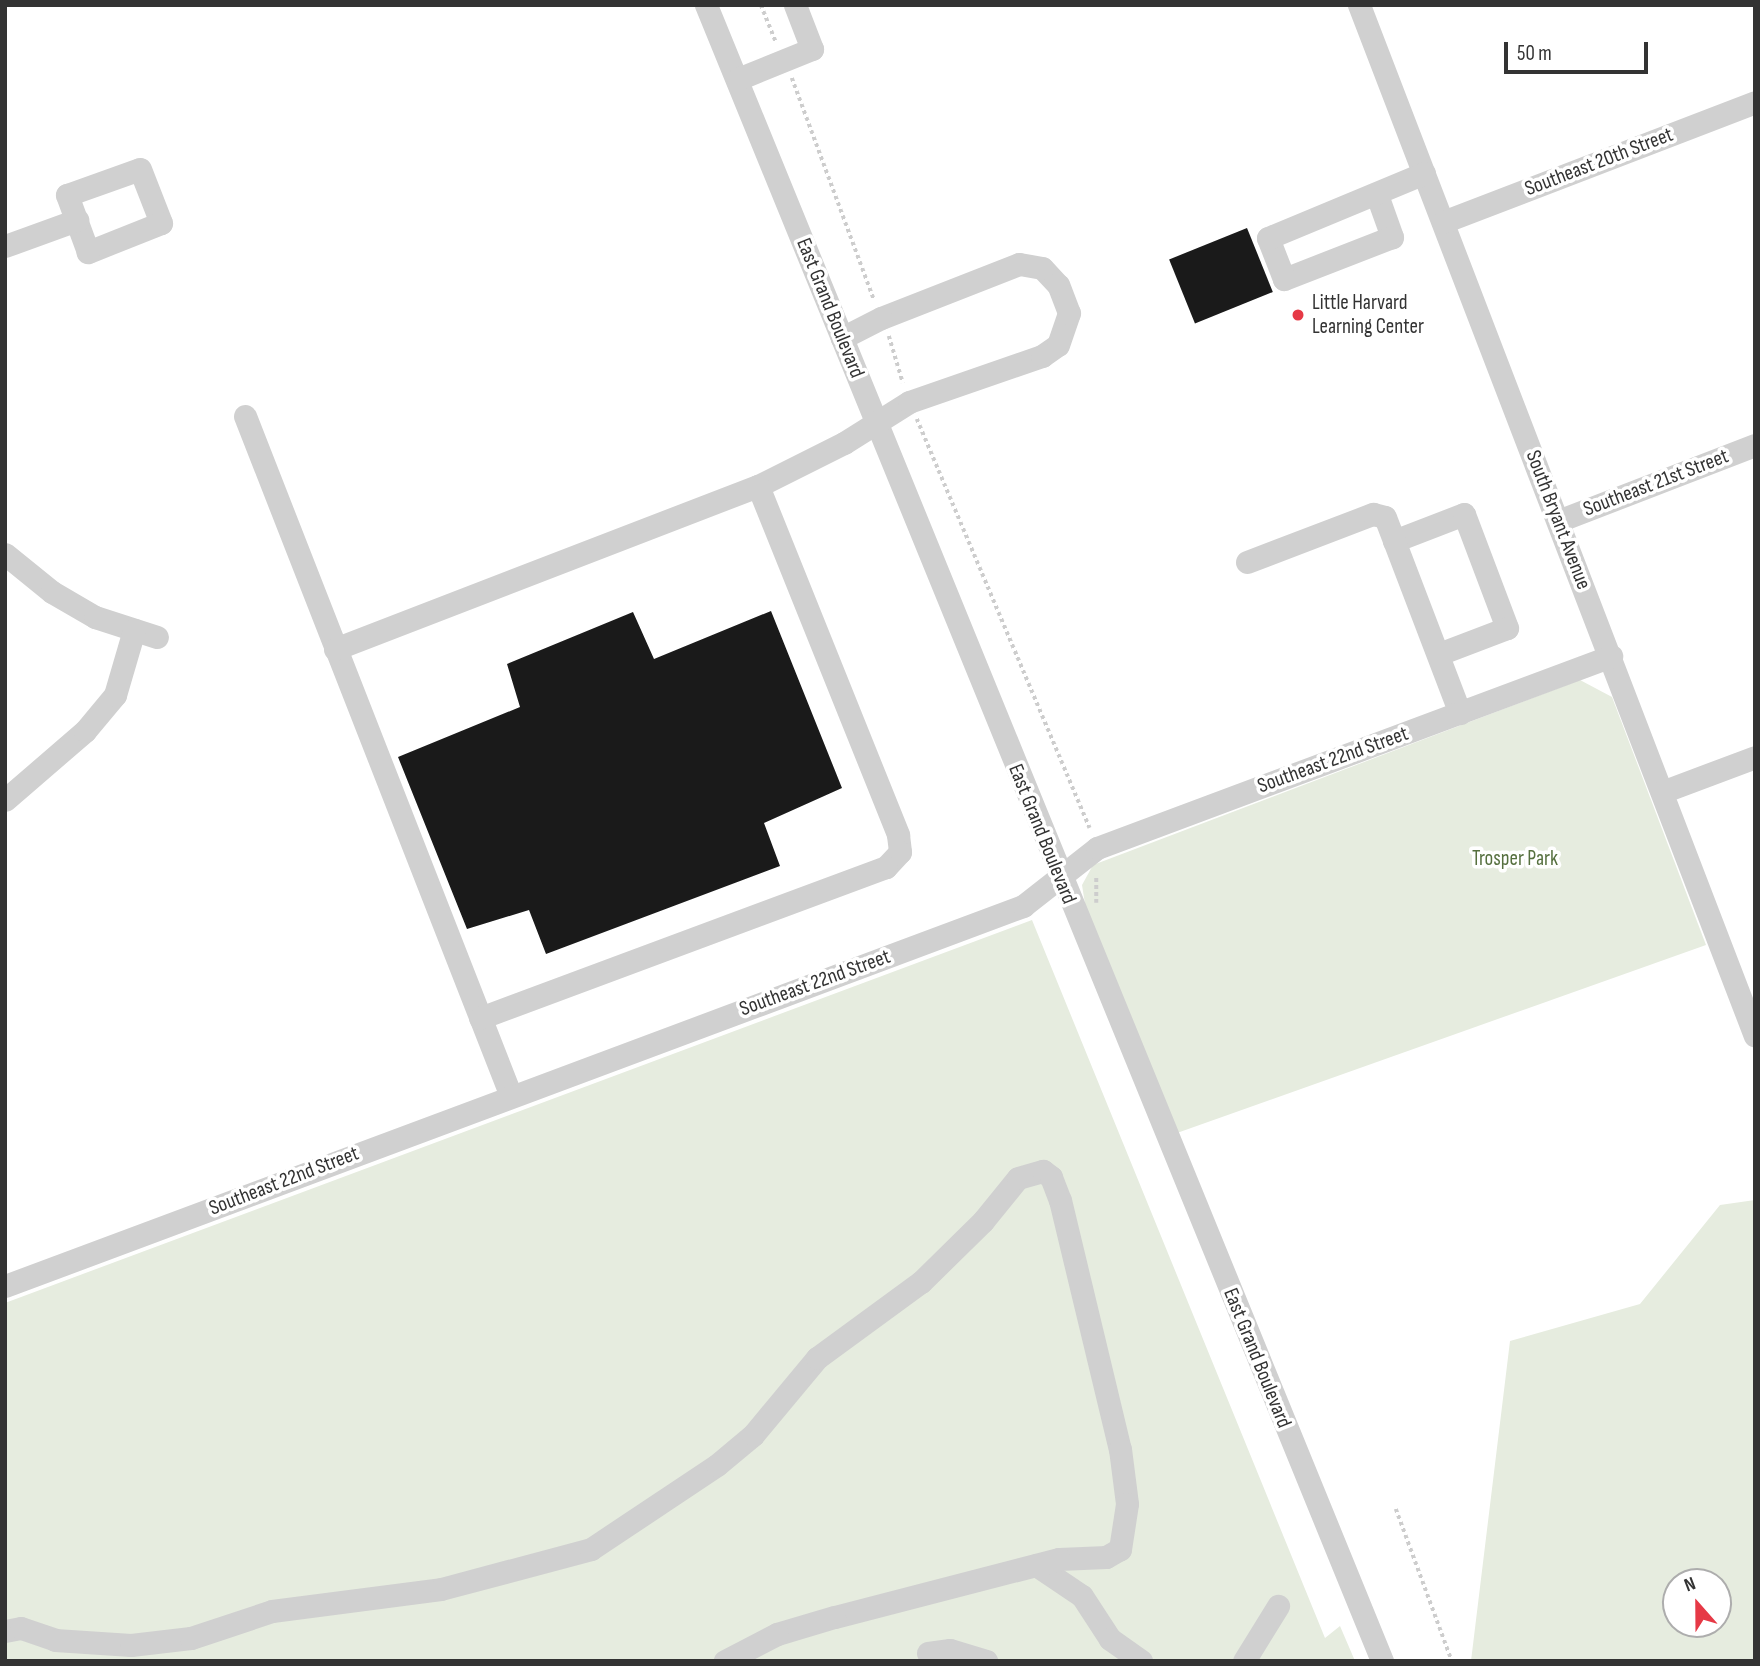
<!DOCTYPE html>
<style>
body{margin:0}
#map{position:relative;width:1760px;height:1666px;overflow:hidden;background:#fff;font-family:"Sofia Sans Condensed",sans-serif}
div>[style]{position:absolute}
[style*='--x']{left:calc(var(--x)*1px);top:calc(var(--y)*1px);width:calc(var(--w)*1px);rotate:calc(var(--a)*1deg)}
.green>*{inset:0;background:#e6ecdf}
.building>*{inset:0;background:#1a1a1a;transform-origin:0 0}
.path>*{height:3.5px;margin-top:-1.75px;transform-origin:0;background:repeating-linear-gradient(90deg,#cdcdcd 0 3.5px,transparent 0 7px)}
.minor>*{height:23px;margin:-11.5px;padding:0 11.5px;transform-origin:11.5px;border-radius:11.5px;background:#d0d0d0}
.dots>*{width:19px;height:19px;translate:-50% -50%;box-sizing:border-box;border:4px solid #fff;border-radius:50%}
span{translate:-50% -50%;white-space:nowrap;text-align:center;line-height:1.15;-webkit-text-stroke:7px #fff;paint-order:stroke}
.street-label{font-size:21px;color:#333}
.poi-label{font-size:21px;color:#333}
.left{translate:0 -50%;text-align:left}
.park-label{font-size:21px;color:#56703f}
.frame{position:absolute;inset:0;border:7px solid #333;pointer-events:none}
.north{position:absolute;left:1662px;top:1568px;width:70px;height:70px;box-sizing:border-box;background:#fff;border:2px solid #adadad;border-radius:50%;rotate:339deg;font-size:19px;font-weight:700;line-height:28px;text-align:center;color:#333}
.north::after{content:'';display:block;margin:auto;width:24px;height:32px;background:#e63946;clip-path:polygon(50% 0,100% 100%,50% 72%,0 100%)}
.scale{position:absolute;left:1504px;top:42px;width:144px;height:32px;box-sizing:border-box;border:4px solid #333;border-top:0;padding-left:9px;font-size:21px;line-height:24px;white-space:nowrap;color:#333;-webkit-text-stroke:5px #fff;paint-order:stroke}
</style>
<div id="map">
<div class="green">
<i style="clip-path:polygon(1580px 680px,1612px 697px,1706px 945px,1177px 1133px,1086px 910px,1082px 885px,1093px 865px)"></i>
<i style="clip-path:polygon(1032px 920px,1325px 1638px,1340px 1626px,1355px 1661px,5px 1661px,5px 1303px)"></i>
<i style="clip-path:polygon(evenodd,1755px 1200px,1755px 1661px,1471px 1661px,1510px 1341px,1640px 1304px,1720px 1205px,1755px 1200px,1676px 1582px,1718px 1582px,1718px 1624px,1676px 1624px,1676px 1582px)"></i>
</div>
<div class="building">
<i style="left:1247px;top:228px;width:69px;height:84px;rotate:68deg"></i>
<i style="clip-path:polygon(771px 611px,842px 788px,764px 823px,780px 866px,546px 954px,529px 910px,467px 929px,398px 757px,520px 707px,507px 664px,633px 612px,654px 659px)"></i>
</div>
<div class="path">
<i style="--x:761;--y:5;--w:40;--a:68"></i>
<i style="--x:792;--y:78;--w:237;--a:69.7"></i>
<i style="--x:889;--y:336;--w:49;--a:73.4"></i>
<i style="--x:917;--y:419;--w:444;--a:67.1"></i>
<i style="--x:1096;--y:903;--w:27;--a:-90"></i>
<i style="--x:1396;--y:1509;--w:162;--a:69.8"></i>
</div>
<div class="minor">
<i style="--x:706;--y:5;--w:1789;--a:67.79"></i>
<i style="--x:1359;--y:5;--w:1104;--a:68.99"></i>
<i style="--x:738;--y:79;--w:80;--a:-22.1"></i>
<i style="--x:812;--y:49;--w:47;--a:-111.1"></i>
<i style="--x:140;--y:169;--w:58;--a:68.7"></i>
<i style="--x:161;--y:223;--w:79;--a:158.3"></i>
<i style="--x:88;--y:252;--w:61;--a:-110.2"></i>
<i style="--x:67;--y:195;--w:77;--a:-19.6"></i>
<i style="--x:1377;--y:195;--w:45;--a:70.3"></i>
<i style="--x:1392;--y:237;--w:116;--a:158.7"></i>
<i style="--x:1284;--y:279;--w:44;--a:-111.3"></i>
<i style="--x:1268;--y:238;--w:169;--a:-22.6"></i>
<i style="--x:1443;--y:222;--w:334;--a:-21"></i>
<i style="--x:5;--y:246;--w:77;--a:-19.9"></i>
<i style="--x:245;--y:416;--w:730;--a:68.64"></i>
<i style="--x:758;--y:486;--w:96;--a:-26.6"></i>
<i style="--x:844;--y:443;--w:77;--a:-32.2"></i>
<i style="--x:909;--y:402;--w:141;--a:-19.1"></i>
<i style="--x:1042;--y:356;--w:19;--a:-35"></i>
<i style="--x:1058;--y:345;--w:34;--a:-71"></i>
<i style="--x:1069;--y:313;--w:30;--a:-111"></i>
<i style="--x:1058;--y:285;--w:23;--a:-133"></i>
<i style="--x:1042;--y:268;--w:23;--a:-170"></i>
<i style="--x:1019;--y:264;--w:148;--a:158.6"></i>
<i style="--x:881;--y:318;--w:44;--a:152.9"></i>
<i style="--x:1558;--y:521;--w:211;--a:-21.1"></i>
<i style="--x:1394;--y:541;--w:75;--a:-21.1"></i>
<i style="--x:1464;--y:514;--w:122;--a:69.3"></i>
<i style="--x:1507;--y:628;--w:73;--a:159.1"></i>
<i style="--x:5;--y:554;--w:60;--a:39"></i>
<i style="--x:52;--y:592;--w:50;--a:30.2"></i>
<i style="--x:95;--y:617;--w:65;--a:17.9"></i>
<i style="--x:1247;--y:562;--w:135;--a:-20.9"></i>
<i style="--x:1373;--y:514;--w:12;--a:14"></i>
<i style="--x:1385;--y:517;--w:210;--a:69.1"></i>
<i style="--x:335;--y:649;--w:453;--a:-21.1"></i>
<i style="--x:758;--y:486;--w:376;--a:68.1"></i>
<i style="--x:898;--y:835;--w:17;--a:83"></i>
<i style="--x:900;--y:852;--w:21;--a:133"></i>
<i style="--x:886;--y:867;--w:433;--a:159.6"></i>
<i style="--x:1662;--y:792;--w:99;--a:-20.6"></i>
<i style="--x:5;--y:800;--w:106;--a:-40.8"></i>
<i style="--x:85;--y:731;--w:47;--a:-50.2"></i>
<i style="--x:115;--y:695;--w:68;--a:-73.7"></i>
<i style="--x:5;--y:1286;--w:1087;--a:-20.47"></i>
<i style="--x:1023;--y:906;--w:94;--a:-38.1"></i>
<i style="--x:1097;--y:848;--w:549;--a:-20.48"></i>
<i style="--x:1036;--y:1565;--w:55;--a:34"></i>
<i style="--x:1082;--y:1596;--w:51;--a:56.9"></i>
<i style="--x:1110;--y:1639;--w:38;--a:35"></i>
<i style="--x:5;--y:1631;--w:16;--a:-11"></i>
<i style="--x:21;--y:1628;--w:36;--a:19"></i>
<i style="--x:55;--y:1640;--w:76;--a:3.8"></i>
<i style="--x:131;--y:1645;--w:60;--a:-6.7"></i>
<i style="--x:191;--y:1638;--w:85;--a:-18.4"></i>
<i style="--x:272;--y:1611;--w:170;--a:-7.4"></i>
<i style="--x:441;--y:1589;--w:155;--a:-14.9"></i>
<i style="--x:591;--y:1549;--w:151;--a:-33.7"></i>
<i style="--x:717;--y:1465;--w:47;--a:-39.8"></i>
<i style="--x:753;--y:1435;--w:100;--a:-50.3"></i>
<i style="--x:817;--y:1358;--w:129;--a:-36.2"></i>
<i style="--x:921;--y:1282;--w:87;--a:-44.5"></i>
<i style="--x:983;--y:1221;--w:55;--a:-50.9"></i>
<i style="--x:1018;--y:1178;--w:26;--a:-16"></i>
<i style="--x:1043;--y:1171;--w:10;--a:37"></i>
<i style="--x:1051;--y:1177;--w:25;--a:69"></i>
<i style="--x:1060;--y:1200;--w:256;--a:76.5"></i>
<i style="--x:1120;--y:1449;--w:55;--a:82.7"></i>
<i style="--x:1127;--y:1504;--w:46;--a:98.8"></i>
<i style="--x:1120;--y:1549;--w:16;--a:150"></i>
<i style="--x:1106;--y:1557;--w:47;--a:177.6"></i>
<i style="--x:1059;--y:1559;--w:232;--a:165.5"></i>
<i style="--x:834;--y:1617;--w:59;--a:163.4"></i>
<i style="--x:777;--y:1634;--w:59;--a:152.6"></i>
<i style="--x:928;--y:1653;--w:22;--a:-8"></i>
<i style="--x:950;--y:1650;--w:38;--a:17"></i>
<i style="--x:1244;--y:1661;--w:65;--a:-58.3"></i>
</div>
<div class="dots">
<i style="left:1298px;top:315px;background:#e63946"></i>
</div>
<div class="street-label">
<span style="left:1599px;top:162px;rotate:-21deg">Southeast 20th Street</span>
<span style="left:830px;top:308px;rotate:68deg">East Grand Boulevard</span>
<span style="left:1656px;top:483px;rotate:-21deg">Southeast 21st Street</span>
<span style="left:1558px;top:520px;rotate:69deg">South Bryant Avenue</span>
<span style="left:1333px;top:760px;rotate:-20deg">Southeast 22nd Street</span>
<span style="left:1042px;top:834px;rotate:68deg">East Grand Boulevard</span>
<span style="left:815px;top:983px;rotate:-20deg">Southeast 22nd Street</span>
<span style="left:284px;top:1181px;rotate:-21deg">Southeast 22nd Street</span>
<span style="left:1257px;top:1358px;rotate:68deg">East Grand Boulevard</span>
</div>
<div class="poi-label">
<span class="left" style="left:1312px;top:315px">Little Harvard<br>Learning Center</span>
</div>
<div class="park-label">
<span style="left:1515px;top:859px">Trosper Park</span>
</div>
<div class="frame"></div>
<div class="north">N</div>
<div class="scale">50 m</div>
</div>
